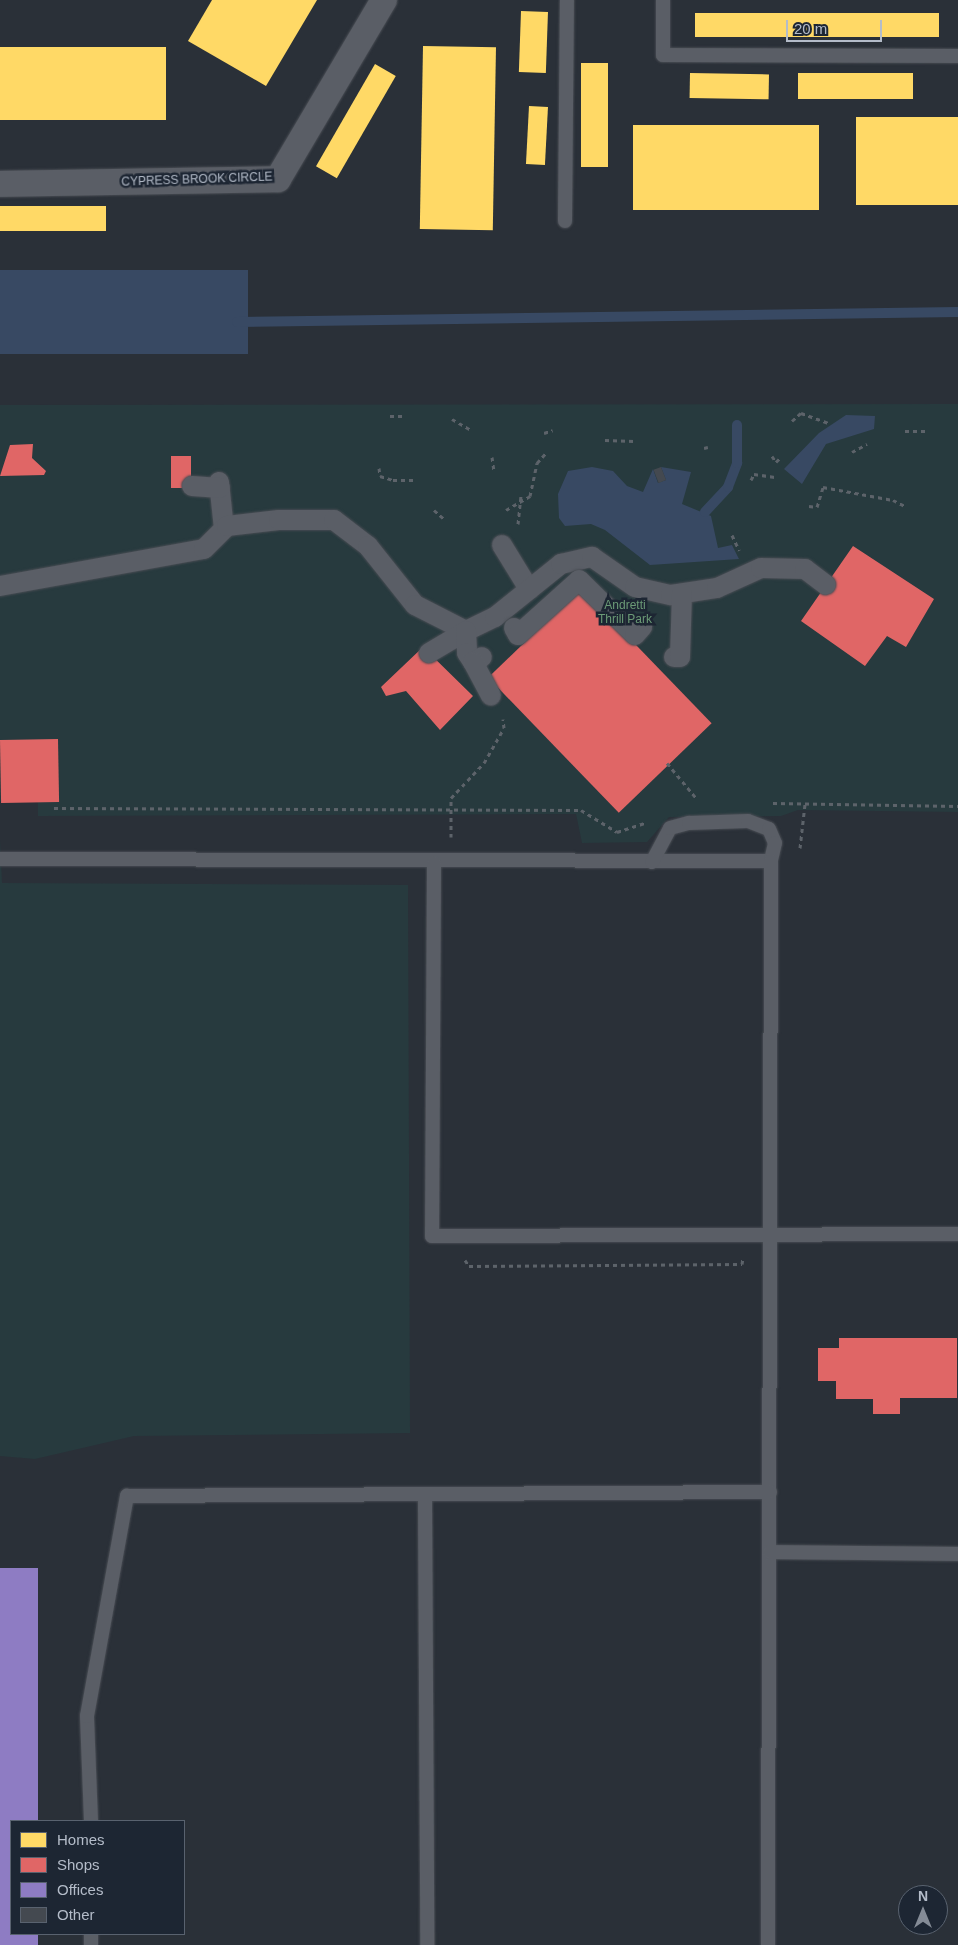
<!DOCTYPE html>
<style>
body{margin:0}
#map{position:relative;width:958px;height:1945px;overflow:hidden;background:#2a3038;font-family:Helvetica,sans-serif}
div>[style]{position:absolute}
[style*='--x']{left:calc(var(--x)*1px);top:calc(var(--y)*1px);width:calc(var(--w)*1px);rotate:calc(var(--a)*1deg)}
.green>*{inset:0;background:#273a3e}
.water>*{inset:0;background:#384963;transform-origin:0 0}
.homes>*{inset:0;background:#ffd966;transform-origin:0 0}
.shops>*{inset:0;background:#e06666;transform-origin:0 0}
.offices>*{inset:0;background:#8e7cc3}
.stream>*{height:10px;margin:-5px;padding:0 5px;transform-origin:5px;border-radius:5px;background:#384963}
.building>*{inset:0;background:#444950;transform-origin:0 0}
.path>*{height:3px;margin-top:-1.5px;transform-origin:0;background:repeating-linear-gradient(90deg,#5d636a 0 4px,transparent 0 8px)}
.roads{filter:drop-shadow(0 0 1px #484c53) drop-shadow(0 0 1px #484c53)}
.service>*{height:14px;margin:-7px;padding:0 7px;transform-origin:7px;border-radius:7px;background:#5a5e66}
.pedestrian>*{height:20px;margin:-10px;padding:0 10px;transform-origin:10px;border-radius:10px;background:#5a5e66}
.minor>*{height:26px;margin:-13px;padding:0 13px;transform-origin:13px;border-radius:13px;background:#5a5e66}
.bridges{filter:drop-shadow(0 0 1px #484c53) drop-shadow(0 0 1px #484c53)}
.pedestrian-bridge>*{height:20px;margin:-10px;padding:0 10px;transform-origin:10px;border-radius:10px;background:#5a5e66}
span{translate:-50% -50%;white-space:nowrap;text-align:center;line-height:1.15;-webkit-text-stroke:5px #1d2633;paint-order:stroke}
.street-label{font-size:12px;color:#b4bcc9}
.park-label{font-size:12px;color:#6b9a76}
.legend{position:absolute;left:10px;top:1820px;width:175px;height:115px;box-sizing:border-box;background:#1d2633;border:1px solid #59626f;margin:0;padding:6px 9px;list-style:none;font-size:15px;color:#b4bcc9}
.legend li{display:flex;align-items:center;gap:10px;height:25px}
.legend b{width:25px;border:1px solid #59626f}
.north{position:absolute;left:898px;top:1885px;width:50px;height:50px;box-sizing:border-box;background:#1d2633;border:1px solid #59626f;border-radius:50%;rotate:0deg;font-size:14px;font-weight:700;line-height:20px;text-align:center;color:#b4bcc9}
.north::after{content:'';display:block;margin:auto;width:18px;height:22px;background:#848b96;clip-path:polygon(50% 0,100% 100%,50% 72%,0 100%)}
.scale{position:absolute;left:786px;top:20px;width:96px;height:22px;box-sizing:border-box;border:2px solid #b4bcc9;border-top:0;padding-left:6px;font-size:15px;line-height:18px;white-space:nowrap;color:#b4bcc9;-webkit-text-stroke:4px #1d2633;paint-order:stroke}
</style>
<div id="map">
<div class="green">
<i style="clip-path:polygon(958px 404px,958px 812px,798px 810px,781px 816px,669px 817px,647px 842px,582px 843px,576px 814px,38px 816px,38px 802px,0 801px,0 405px)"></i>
<i style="clip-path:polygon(0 839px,2px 883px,408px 885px,410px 1433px,134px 1436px,35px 1459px,0 1456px)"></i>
</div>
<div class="water">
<i style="left:0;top:270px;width:248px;height:84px"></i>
<i style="clip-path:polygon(846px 415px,875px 416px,874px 429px,826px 444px,802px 484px,784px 469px,819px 433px)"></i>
<i style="clip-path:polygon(592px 467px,613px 471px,627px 486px,643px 492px,653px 469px,658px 483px,666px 480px,661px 467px,691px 472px,682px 504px,711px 516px,718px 548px,732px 545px,739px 559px,650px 565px,605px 530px,591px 524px,565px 526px,559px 518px,558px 494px,568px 471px)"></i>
</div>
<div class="homes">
<i style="clip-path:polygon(212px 0,317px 0,266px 86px,188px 41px)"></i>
<i style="left:521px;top:11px;width:27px;height:61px;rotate:2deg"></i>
<i style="left:695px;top:13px;width:244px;height:24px"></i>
<i style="left:423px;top:46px;width:73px;height:183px;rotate:1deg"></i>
<i style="left:0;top:47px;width:166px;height:73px"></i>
<i style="left:581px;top:63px;width:27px;height:104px"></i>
<i style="left:375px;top:64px;width:24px;height:118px;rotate:30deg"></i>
<i style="left:690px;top:73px;width:79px;height:25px;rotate:1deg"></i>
<i style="left:798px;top:73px;width:115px;height:26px"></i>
<i style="left:529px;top:106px;width:19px;height:58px;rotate:3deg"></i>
<i style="left:856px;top:117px;width:102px;height:88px"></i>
<i style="left:633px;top:125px;width:186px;height:85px"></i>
<i style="left:0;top:206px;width:106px;height:25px"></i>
</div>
<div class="shops">
<i style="clip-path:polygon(33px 444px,32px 458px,46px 471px,44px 475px,0 476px,10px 445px)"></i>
<i style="left:171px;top:456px;width:20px;height:32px"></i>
<i style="clip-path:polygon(853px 546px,934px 599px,906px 647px,887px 636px,865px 666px,801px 621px)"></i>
<i style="left:581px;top:588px;width:188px;height:129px;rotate:46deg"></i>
<i style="clip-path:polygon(423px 647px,473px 696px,440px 730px,406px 691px,386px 696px,381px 687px)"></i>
<i style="left:58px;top:739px;width:63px;height:58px;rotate:89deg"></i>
<i style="clip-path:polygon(839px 1338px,957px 1338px,957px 1398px,900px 1398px,900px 1414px,873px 1414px,873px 1399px,836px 1399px,836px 1381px,818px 1381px,818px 1348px,839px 1348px)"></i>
</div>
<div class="offices">
<i style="clip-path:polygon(0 1568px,38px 1568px,38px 1821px,11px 1821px,11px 1934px,38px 1934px,38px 1945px,0 1945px)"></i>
</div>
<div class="stream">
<i style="--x:237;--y:322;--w:721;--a:-0.79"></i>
<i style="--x:705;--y:512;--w:34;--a:-47"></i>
<i style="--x:728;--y:487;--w:26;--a:-69"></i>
<i style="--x:737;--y:463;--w:38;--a:-90"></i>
</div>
<div class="building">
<i style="left:661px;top:467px;width:14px;height:8px;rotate:69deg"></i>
</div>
<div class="path">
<i style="--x:390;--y:416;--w:15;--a:0"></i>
<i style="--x:452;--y:419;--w:22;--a:30"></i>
<i style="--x:792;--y:421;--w:12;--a:-42"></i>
<i style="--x:801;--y:413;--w:30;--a:20"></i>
<i style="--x:905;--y:431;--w:22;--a:0"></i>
<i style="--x:544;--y:433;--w:9;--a:-18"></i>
<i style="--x:605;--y:440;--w:29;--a:2"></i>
<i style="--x:704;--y:448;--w:4;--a:-14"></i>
<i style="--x:852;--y:452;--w:17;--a:-28"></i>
<i style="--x:772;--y:456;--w:7;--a:56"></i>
<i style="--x:776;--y:462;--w:7;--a:-45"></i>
<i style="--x:492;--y:457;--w:14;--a:82"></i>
<i style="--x:379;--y:468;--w:8;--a:83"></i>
<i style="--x:380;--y:476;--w:14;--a:17"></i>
<i style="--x:393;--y:480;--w:24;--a:0"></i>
<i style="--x:751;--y:480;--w:7;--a:-63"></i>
<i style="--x:754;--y:474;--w:21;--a:8"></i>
<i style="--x:809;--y:506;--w:8;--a:7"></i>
<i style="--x:817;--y:507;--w:21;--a:-73"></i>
<i style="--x:823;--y:487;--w:71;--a:10.5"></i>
<i style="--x:893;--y:500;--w:13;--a:27"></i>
<i style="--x:434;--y:510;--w:13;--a:42"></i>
<i style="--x:506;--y:510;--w:28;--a:-30"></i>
<i style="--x:530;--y:496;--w:34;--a:-78"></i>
<i style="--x:537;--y:463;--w:13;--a:-48"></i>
<i style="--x:518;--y:524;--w:31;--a:-84"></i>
<i style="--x:732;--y:535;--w:17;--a:65"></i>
<i style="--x:667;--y:763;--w:47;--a:50.2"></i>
<i style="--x:773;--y:803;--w:185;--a:0.9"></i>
<i style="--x:54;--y:808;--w:527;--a:0.22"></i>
<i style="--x:581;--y:810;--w:42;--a:31.4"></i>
<i style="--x:617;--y:832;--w:29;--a:-18"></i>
<i style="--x:451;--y:837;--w:39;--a:-90"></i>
<i style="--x:451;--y:798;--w:48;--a:-46.7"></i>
<i style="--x:484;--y:763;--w:40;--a:-60.3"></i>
<i style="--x:504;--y:728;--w:9;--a:-96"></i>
<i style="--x:800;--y:848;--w:44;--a:-83.5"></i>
<i style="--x:465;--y:1260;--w:7;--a:56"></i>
<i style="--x:469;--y:1266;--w:273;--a:-0.4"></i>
<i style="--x:742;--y:1264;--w:6;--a:-81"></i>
</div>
<div class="roads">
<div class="service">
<i style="--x:663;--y:0;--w:55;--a:90"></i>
<i style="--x:663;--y:55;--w:295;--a:0.2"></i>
<i style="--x:565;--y:221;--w:221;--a:-89.5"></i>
<i style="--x:0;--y:859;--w:771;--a:0.15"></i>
<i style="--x:652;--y:862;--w:38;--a:-62"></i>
<i style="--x:670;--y:828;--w:20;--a:-15"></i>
<i style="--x:689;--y:823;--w:59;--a:-1.9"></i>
<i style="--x:748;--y:821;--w:22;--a:21"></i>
<i style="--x:769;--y:829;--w:15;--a:67"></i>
<i style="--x:775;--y:843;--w:18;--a:103"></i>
<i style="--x:771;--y:861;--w:1084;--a:90.16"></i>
<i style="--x:434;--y:863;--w:373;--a:90.3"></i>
<i style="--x:432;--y:1236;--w:526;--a:-0.22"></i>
<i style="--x:425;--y:1494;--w:451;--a:89.7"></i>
<i style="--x:770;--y:1552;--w:188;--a:0.6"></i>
<i style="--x:91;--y:1821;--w:105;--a:-92.2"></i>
<i style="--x:87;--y:1716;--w:224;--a:-79.7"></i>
<i style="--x:127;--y:1496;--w:643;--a:-0.36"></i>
<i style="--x:91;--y:1934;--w:11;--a:90"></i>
</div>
<div class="pedestrian">
<i style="--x:219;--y:482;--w:47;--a:83.9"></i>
<i style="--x:192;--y:486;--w:28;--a:4"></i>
<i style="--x:502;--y:545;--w:52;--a:58.5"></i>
<i style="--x:0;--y:586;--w:207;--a:-10.3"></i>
<i style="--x:204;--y:549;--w:33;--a:-45"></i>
<i style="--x:227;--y:526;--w:52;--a:-6.6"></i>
<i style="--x:279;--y:520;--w:55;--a:0"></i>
<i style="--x:334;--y:520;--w:43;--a:37.4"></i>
<i style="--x:368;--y:546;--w:75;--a:51.5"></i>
<i style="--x:415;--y:605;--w:57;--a:27"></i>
<i style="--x:466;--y:631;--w:32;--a:-26"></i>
<i style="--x:495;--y:617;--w:85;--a:-38.8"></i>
<i style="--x:561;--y:564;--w:32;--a:-13"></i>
<i style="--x:592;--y:557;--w:52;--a:34.9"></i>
<i style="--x:635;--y:587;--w:37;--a:13"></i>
<i style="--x:671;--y:595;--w:47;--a:-8.7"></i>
<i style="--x:717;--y:588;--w:48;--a:-24.4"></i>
<i style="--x:761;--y:568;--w:44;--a:1.3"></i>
<i style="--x:805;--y:569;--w:26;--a:37"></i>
<i style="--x:429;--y:653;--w:43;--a:-30.7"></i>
<i style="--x:466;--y:631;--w:22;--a:87"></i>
<i style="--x:467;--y:653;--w:11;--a:56"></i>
<i style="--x:473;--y:662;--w:10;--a:-29"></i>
<i style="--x:674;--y:657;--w:6;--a:0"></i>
<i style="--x:680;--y:657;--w:63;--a:-88.2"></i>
<i style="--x:473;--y:662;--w:38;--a:62"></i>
</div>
<div class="minor">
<i style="--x:0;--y:184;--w:278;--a:-1"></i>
<i style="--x:278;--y:179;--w:208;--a:-59.4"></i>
</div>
</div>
<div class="bridges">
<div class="pedestrian-bridge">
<i style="--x:514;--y:628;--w:8;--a:60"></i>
<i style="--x:518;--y:635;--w:82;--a:-42"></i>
<i style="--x:579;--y:580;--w:78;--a:44.5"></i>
<i style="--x:635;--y:635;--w:11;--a:-49"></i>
</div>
</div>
<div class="street-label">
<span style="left:197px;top:180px;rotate:-2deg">CYPRESS BROOK CIRCLE</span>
</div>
<div class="park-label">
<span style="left:625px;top:613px">Andretti<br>Thrill Park</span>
</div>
<ul class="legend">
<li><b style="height:14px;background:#ffd966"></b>Homes</li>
<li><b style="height:14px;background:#e06666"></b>Shops</li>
<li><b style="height:14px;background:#8e7cc3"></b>Offices</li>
<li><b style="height:14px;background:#444950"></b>Other</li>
</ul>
<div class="north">N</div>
<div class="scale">20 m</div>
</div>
